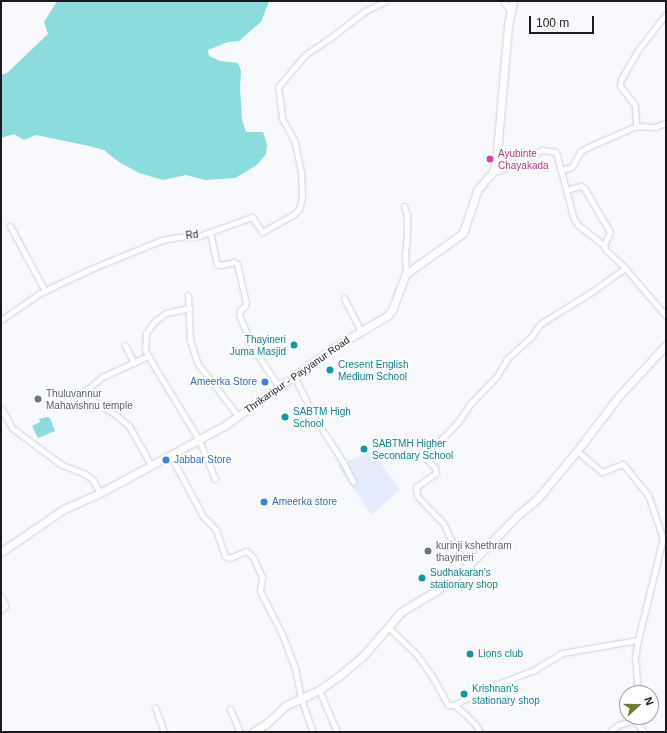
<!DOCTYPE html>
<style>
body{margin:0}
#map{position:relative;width:667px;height:733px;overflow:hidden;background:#f7f9fd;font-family:Helvetica,sans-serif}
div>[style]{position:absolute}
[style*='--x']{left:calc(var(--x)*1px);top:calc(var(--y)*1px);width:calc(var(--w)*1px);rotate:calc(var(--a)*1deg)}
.built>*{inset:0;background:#e5ecfe}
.water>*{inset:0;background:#8adcdd}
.roads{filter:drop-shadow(0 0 1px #ccd0da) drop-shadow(0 0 1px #ccd0da)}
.minor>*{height:5px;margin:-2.5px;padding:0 2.5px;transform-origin:2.5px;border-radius:2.5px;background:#fff}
.secondary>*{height:7px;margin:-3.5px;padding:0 3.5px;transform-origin:3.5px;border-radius:3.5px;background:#fff}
.dots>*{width:11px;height:11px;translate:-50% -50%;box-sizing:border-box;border:2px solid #fff;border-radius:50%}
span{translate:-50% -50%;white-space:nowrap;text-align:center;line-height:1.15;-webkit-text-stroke:4px #fff;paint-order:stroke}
.hotel-label{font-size:10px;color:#b23c85}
.left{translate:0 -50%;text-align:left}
.street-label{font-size:10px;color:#191a1e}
.culture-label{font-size:10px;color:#0d838f}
.right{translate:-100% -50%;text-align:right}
.shop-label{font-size:10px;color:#366cbe}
.worship-label{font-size:10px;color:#5b616d}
.frame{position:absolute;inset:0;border:2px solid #191a1e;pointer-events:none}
.north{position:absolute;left:619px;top:685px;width:40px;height:40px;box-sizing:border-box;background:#fff;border:1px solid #a3a3a5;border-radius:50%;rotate:69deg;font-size:11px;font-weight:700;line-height:16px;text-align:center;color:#191a1e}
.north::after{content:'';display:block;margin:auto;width:14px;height:18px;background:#6f7f2e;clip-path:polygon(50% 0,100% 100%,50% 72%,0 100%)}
.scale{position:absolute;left:529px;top:16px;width:65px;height:18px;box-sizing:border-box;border:2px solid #191a1e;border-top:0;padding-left:5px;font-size:12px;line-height:14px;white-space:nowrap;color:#191a1e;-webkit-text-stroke:3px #fff;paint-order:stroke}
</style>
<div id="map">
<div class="built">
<i style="clip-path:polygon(372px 451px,400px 490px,371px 515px,337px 465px)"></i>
</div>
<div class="water">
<i style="clip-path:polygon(57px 1px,269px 1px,261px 22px,239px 41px,228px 42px,208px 50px,209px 56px,220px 61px,238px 63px,241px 71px,240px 88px,242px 120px,246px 132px,263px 132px,267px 145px,266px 154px,257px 165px,235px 178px,205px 180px,186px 175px,163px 180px,139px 173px,119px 162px,104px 150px,89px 146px,36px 135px,24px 140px,14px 134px,1px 138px,1px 75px,7px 73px,48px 34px,44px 22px)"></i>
<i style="clip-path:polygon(47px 417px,50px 418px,55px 431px,38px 438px,32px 426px,40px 422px,39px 419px)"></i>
</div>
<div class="roads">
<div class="minor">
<i style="--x:503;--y:1;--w:11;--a:52"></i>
<i style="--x:666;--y:14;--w:46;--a:127.9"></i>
<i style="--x:638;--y:50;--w:34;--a:120"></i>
<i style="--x:621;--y:79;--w:7;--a:98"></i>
<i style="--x:620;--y:86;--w:24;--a:52"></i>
<i style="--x:635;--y:105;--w:21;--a:87"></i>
<i style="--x:636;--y:126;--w:19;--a:3"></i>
<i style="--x:655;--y:127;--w:12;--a:-20"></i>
<i style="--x:562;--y:170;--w:10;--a:-17"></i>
<i style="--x:572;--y:167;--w:17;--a:-62"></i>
<i style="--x:580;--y:152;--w:9;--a:-32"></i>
<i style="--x:588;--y:147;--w:52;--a:-23.6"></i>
<i style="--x:493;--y:172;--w:10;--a:-17"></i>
<i style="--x:503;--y:169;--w:43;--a:-26"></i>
<i style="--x:542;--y:150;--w:14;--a:8"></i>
<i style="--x:556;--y:152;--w:39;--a:75"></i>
<i style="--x:566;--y:190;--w:16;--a:-15"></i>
<i style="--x:581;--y:186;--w:4;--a:34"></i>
<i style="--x:584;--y:188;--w:51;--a:59.4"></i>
<i style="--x:610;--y:232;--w:14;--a:115"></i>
<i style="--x:604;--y:245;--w:5;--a:68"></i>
<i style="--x:606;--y:250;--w:26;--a:43"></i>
<i style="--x:625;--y:268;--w:63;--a:49.5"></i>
<i style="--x:566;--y:190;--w:28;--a:75"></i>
<i style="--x:573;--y:217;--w:9;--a:58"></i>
<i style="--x:578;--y:225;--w:33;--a:38"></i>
<i style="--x:404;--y:206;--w:10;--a:73"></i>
<i style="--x:407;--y:216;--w:19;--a:90"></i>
<i style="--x:407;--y:235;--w:19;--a:96"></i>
<i style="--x:405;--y:254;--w:20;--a:87"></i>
<i style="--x:10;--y:226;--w:74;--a:61.7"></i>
<i style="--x:210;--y:232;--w:45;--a:-19.7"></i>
<i style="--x:252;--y:217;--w:18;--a:56"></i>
<i style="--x:262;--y:232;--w:35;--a:-29"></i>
<i style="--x:293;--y:215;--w:8;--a:-45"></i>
<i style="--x:299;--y:209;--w:12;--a:-76"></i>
<i style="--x:302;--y:197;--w:25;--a:-92"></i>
<i style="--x:301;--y:172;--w:33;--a:-102"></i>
<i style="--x:294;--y:140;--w:25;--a:-119"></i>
<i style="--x:282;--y:118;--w:31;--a:-97"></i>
<i style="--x:278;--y:87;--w:42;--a:-49.8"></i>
<i style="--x:305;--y:55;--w:29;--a:-34"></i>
<i style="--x:329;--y:39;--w:46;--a:-37.9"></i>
<i style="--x:365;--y:11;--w:23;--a:-25"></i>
<i style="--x:188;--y:295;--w:45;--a:87.5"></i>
<i style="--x:190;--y:340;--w:25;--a:72"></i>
<i style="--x:198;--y:364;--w:66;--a:52.4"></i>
<i style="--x:344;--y:298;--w:37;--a:63"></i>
<i style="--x:1;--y:320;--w:47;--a:-34.7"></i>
<i style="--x:40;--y:293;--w:59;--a:-25.3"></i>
<i style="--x:93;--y:268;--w:74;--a:-22.1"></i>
<i style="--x:162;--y:240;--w:17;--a:-10"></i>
<i style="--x:179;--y:237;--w:20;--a:-3"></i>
<i style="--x:199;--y:236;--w:12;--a:-20"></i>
<i style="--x:210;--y:232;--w:33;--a:78"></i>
<i style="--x:217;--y:264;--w:4;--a:14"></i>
<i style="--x:221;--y:265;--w:13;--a:-13"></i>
<i style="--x:234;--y:262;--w:4;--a:34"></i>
<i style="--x:237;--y:264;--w:39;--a:77"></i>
<i style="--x:246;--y:302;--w:4;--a:104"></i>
<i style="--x:245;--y:306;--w:6;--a:141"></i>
<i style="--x:240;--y:310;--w:5;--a:101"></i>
<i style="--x:239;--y:315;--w:36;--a:67"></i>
<i style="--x:253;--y:348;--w:47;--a:56.3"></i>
<i style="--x:125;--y:345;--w:20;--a:63"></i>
<i style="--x:148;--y:356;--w:8;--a:-113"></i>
<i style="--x:145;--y:349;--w:16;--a:-86"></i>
<i style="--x:146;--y:333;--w:14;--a:-54"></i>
<i style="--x:154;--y:322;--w:15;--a:-37"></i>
<i style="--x:166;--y:313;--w:24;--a:-12"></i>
<i style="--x:294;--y:376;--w:49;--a:63.4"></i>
<i style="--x:316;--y:420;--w:50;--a:57.3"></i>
<i style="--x:343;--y:462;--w:22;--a:63"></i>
<i style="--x:1;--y:408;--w:23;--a:61"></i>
<i style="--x:12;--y:428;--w:62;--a:36.5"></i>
<i style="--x:62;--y:465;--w:25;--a:21"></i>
<i style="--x:85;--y:474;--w:10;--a:37"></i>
<i style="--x:93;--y:480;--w:15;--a:62"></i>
<i style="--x:577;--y:451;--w:33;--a:40"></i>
<i style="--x:602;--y:472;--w:22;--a:-21"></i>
<i style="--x:623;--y:464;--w:40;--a:51"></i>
<i style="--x:648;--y:495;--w:46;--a:70.8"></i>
<i style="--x:663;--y:538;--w:105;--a:103.8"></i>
<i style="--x:638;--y:640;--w:17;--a:100"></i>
<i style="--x:635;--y:657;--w:36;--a:85"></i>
<i style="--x:170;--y:455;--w:69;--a:61.6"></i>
<i style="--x:203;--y:516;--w:19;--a:47"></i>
<i style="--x:216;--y:530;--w:28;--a:71"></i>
<i style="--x:225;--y:556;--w:4;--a:27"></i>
<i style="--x:229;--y:558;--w:18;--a:-22"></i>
<i style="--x:246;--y:551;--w:9;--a:41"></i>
<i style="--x:253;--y:557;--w:22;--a:66"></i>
<i style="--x:262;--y:577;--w:14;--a:98"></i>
<i style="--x:260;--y:591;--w:48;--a:62.9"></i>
<i style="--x:282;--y:634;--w:36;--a:69"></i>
<i style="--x:295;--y:668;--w:31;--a:79"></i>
<i style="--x:301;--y:698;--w:36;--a:71"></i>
<i style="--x:151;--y:465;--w:45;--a:-119.4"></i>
<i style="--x:129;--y:426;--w:17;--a:-140"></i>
<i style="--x:116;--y:415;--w:34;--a:-148"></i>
<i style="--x:87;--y:397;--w:6;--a:-108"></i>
<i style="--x:85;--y:391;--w:22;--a:-39"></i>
<i style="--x:102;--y:377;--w:51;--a:-24.5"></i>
<i style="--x:148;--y:356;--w:98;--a:58.7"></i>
<i style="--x:199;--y:440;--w:42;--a:67.7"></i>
<i style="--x:468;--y:566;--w:27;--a:-124"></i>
<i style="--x:453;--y:544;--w:23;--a:-115"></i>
<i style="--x:443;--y:523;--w:37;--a:-134"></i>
<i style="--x:417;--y:496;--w:9;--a:-96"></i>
<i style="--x:416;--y:487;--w:24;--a:-35"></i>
<i style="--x:436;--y:473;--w:5;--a:-101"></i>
<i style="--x:435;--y:468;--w:13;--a:-132"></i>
<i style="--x:426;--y:458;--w:3;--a:-90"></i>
<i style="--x:426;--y:455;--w:46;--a:-45.9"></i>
<i style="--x:458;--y:422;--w:23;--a:-56"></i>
<i style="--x:471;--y:403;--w:37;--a:-46"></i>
<i style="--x:497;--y:376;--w:20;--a:-60"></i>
<i style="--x:507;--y:359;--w:34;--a:-43"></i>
<i style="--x:532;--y:336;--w:14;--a:-56"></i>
<i style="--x:540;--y:324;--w:59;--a:-31.8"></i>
<i style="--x:590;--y:293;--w:43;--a:-35.5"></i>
<i style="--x:1;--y:596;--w:11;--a:68"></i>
<i style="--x:5;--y:606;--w:6;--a:135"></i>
<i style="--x:388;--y:627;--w:40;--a:44"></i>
<i style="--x:417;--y:655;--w:28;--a:55"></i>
<i style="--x:433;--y:678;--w:31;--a:61"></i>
<i style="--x:448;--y:705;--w:6;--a:0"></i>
<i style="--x:454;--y:705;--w:16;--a:40"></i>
<i style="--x:466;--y:715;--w:13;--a:45"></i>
<i style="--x:475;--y:724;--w:9;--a:58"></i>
<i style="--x:319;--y:690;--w:46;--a:66.8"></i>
<i style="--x:454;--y:705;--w:32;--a:-28"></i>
<i style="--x:482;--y:690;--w:56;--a:-21"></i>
<i style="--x:534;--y:670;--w:33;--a:-31"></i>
<i style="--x:562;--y:653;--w:77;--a:-9.7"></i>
<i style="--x:155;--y:707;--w:27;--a:70"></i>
<i style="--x:230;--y:709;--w:25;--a:67"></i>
<i style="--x:634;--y:718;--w:2;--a:90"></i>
<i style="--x:634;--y:720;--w:16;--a:50"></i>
<i style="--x:610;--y:732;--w:11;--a:-41"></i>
<i style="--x:618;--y:725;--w:17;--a:-17"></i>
</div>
<div class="secondary">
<i style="--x:1;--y:552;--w:76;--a:-34.3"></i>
<i style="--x:64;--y:509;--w:39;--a:-24"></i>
<i style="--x:100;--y:493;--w:141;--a:-28.4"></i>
<i style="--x:224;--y:426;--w:136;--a:-35.4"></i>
<i style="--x:335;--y:347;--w:62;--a:-31.1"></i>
<i style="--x:388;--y:315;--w:6;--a:-51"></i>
<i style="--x:392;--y:310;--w:39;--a:-69"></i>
<i style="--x:406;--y:274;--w:70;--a:-35.7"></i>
<i style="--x:463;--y:233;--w:46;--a:-71.2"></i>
<i style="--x:478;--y:189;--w:23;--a:-49"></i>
<i style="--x:493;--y:172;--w:9;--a:-72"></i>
<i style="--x:496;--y:163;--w:139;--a:-85"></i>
<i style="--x:508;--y:25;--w:25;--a:-78"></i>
<i style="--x:253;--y:732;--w:15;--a:-32"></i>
<i style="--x:266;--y:724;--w:26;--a:-43"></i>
<i style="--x:285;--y:706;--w:38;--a:-25"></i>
<i style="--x:319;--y:690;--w:24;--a:-35"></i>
<i style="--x:339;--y:676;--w:31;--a:-40"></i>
<i style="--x:363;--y:656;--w:58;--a:-49.2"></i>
<i style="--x:401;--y:612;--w:44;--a:-31.2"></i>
<i style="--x:439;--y:589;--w:37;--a:-38"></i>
<i style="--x:468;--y:566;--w:71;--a:-45.6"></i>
<i style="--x:518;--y:515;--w:26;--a:-40"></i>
<i style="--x:538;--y:498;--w:61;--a:-50.3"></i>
<i style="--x:577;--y:451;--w:68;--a:-52.8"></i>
<i style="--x:618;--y:397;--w:71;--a:-47.3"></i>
</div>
</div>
<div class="dots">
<i style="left:490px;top:159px;background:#d1479c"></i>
<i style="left:294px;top:345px;background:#0f9aa8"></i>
<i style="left:330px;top:370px;background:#0f9aa8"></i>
<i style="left:265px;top:382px;background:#3f7fe0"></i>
<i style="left:38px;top:399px;background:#6b7280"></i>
<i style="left:285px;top:417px;background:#0f9aa8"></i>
<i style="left:364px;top:449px;background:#0f9aa8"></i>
<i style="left:166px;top:460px;background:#3f7fe0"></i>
<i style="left:264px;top:502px;background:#3f7fe0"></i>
<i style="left:428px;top:551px;background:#6b7280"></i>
<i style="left:422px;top:578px;background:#0f9aa8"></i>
<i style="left:470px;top:654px;background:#0f9aa8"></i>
<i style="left:464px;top:694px;background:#0f9aa8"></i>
</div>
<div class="hotel-label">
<span class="left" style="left:498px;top:159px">Ayubinte<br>Chayakada</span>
</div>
<div class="street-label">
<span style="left:192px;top:235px;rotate:-6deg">Rd</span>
<span style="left:297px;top:375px;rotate:-35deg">Thrikaripur - Payyanur Road</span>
</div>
<div class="culture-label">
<span class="right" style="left:286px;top:345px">Thayineri<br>Juma Masjid</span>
<span class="left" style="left:338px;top:370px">Cresent English<br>Medium School</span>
<span class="left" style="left:293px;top:417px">SABTM High<br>School</span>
<span class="left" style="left:372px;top:449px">SABTMH Higher<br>Secondary School</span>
<span class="left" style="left:430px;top:578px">Sudhakaran's<br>stationary shop</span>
<span class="left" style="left:478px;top:654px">Lions club</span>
<span class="left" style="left:472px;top:694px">Krishnan's<br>stationary shop</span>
</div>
<div class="shop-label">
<span class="right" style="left:257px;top:382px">Ameerka Store</span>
<span class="left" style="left:174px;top:460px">Jabbar Store</span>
<span class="left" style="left:272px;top:502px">Ameerka store</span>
</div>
<div class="worship-label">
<span class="left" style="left:46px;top:399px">Thuluvannur<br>Mahavishnu temple</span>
<span class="left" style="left:436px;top:551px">kurinji kshethram<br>thayineri</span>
</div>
<div class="frame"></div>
<div class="north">N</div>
<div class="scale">100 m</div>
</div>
